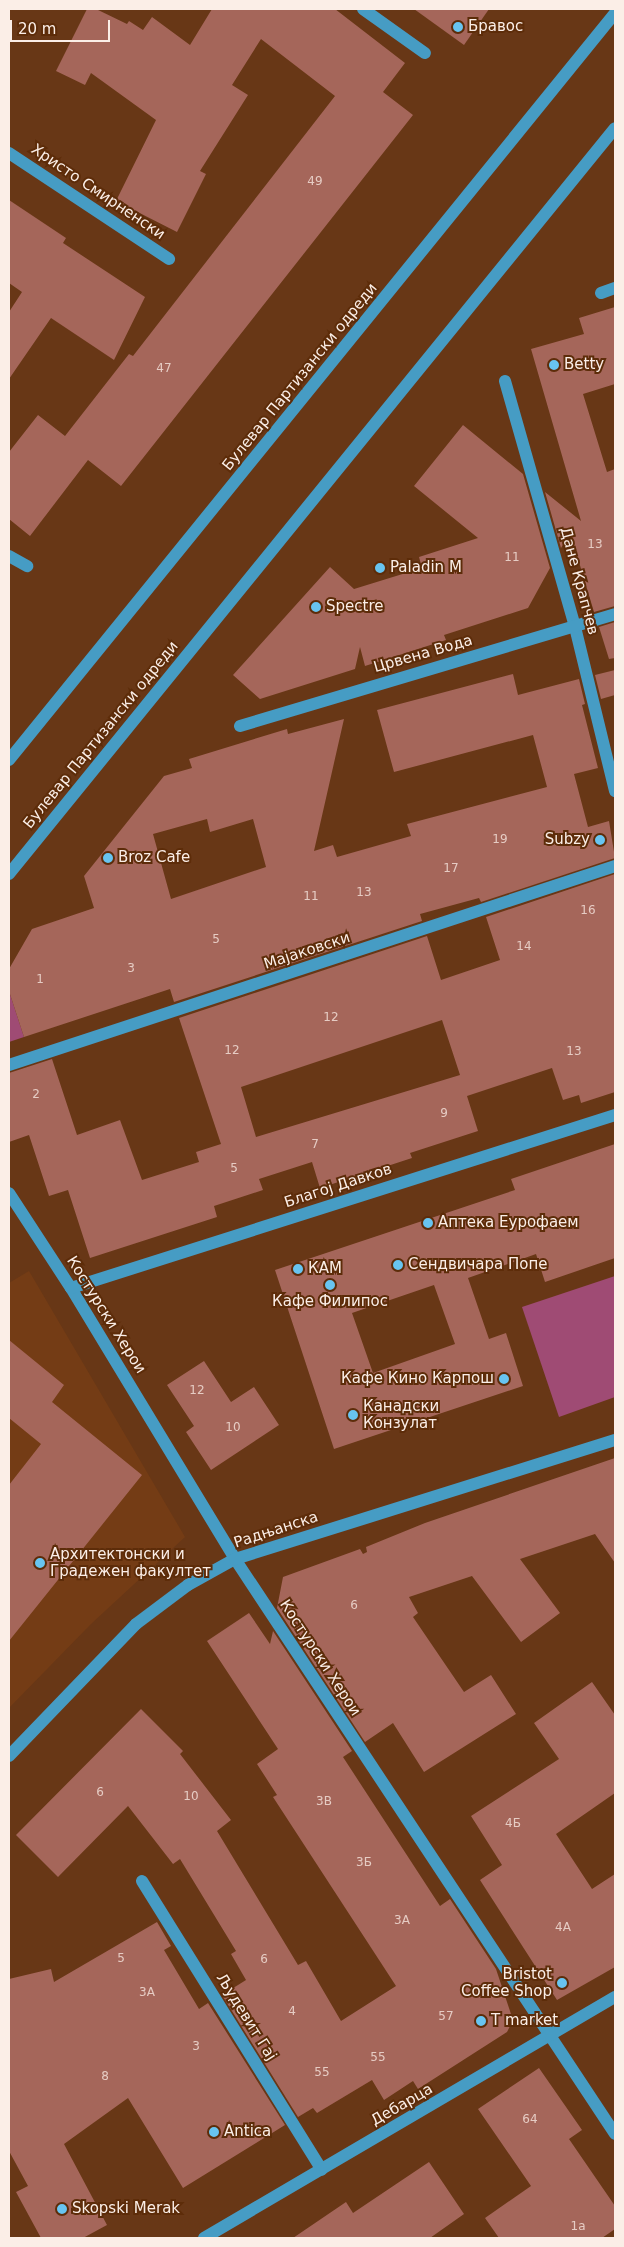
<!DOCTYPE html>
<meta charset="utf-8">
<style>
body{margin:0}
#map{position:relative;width:624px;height:2247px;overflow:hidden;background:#683716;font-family:"DejaVu Sans",sans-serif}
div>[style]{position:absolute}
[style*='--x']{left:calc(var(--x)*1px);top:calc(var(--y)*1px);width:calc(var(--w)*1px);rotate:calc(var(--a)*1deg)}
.built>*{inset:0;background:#743c15}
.green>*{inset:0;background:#9f4b74}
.building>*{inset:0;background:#a5665a}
.minor>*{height:12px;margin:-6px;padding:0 6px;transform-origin:6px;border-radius:6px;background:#469cc4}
.dots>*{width:14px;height:14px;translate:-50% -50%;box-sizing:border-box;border:2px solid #5d2c09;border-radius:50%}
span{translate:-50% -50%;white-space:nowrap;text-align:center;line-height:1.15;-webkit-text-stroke:4px #5d2c09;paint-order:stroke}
.number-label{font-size:12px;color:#e6ccc4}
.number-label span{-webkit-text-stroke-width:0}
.poi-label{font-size:15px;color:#fbeee7}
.left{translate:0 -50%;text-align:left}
.right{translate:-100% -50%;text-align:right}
.street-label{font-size:15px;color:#fbeee7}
.frame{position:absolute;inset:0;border:10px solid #fbeee7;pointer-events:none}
.scale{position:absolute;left:10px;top:20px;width:100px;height:22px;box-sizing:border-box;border:2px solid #fbeee7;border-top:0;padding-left:6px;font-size:15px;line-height:18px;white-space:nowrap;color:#fbeee7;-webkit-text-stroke:4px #5d2c09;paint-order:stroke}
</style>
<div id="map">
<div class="built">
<i style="clip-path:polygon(29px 1271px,185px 1537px,91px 1624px,9px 1708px,9px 1283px)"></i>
</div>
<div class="green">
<i style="clip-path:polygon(9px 991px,24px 1037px,9px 1042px)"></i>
<i style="clip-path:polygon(615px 1276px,615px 1397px,559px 1417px,522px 1307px)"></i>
</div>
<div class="building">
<i style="clip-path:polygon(87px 9px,96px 9px,127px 24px,129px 21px,143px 30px,152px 17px,190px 45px,212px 9px,335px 9px,405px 63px,383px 92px,413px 115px,121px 486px,88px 460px,30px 536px,9px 519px,9px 452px,38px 415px,65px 436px,129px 354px,133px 356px,335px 96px,261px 39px,232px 85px,248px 95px,200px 171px,206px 174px,177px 232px,116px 201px,156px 120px,91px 73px,85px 85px,56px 71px)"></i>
<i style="clip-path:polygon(414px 9px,489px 9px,464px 45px)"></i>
<i style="clip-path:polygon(9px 200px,66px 238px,63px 243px,145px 297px,114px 360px,51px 318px,9px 379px,9px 312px,22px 292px,9px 283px)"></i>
<i style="clip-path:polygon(615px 307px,615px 384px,583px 394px,607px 472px,615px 469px,615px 606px,594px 612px,570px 532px,561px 548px,545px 492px,581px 521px,531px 349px,584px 334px,579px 318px)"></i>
<i style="clip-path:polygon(463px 425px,523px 474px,550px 568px,528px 608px,444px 635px,446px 640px,365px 666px,360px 647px,355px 669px,260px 699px,233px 675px,330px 567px,354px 589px,422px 568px,419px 557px,478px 538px,414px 486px)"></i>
<i style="clip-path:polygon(615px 622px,615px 658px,609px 659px,599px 627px)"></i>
<i style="clip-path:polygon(615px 670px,615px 695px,601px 699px,595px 675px)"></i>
<i style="clip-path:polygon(evenodd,513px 674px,518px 695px,579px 679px,585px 704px,582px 705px,598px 768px,574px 774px,588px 827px,609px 821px,615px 858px,481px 902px,479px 898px,420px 914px,422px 921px,174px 1002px,170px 989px,24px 1037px,9px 991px,9px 969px,32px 929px,94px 908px,84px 876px,164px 776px,192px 768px,189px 759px,287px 729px,288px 734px,344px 719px,314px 851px,333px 845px,337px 857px,411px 836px,407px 824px,547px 787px,533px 735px,394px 772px,377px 710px,513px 674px,207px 819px,210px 832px,253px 819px,266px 867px,171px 899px,153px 834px,207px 819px)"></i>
<i style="clip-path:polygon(evenodd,615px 874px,615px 1092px,581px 1103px,579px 1095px,563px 1100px,552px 1068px,467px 1096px,478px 1131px,410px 1153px,412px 1158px,320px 1188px,312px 1162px,259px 1179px,263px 1190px,214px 1206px,217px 1217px,90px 1258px,68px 1190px,49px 1196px,29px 1135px,9px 1142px,9px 1073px,52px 1059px,77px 1135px,120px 1120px,142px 1180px,199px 1162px,196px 1152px,221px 1144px,179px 1018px,427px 936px,441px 980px,500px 960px,486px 917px,615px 874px,442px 1020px,460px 1075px,256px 1137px,241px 1087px,442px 1020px)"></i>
<i style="clip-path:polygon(evenodd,615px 1144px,615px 1258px,545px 1282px,536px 1254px,468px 1278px,489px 1339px,506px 1333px,523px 1386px,334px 1449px,275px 1270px,515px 1190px,511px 1179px,615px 1144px,434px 1285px,455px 1344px,373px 1373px,352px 1313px,434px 1285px)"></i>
<i style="clip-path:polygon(9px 1340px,64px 1385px,52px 1402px,142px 1475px,9px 1641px,9px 1485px,41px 1444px,9px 1418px)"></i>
<i style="clip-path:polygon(204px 1361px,231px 1402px,254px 1387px,279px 1425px,211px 1470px,186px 1432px,194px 1426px,167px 1385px)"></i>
<i style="clip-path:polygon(615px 1458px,615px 1563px,595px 1534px,520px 1559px,560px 1613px,521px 1642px,472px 1576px,409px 1597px,418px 1613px,413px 1617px,464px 1692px,491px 1675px,516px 1714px,424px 1772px,393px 1723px,365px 1742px,277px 1608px,283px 1577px,360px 1549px,363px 1554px,367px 1552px,366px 1547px,425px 1523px)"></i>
<i style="clip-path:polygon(249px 1613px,270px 1644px,273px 1631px,352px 1751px,343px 1757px,440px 1906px,450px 1899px,496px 1969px,513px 2020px,507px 2032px,418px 2089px,413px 2081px,384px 2100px,372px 2080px,317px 2113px,313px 2108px,298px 2117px,222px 1995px,246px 1980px,231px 1954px,236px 1951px,180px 1859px,173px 1864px,128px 1806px,58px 1877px,16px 1835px,141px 1709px,183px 1751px,180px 1754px,231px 1820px,217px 1831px,298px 1965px,306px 1961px,341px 2021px,396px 1986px,273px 1797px,277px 1795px,257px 1764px,278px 1749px,207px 1641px)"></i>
<i style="clip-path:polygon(592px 1682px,615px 1715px,615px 1793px,556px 1834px,592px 1889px,615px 1874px,615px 1967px,557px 2000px,480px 1880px,502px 1865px,471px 1816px,559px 1759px,534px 1723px)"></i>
<i style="clip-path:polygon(157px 1922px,171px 1946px,164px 1950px,199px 2009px,208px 2003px,285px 2125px,183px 2188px,128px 2098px,64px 2144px,107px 2225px,83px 2238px,41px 2238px,16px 2192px,28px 2186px,9px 2151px,9px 1979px,51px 1969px,54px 1982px)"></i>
<i style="clip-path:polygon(539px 2068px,582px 2130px,569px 2139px,615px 2206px,615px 2229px,602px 2238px,499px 2238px,485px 2218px,531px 2186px,478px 2109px)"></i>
<i style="clip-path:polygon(429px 2162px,464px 2214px,430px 2238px,293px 2238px,346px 2202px,353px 2213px)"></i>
</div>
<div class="minor">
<i style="--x:363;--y:9;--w:76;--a:35.4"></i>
<i style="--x:9;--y:153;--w:192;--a:33.5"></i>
<i style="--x:601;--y:293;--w:15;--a:-20"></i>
<i style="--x:505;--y:381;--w:256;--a:74.1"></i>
<i style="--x:575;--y:627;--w:169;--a:76.3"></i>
<i style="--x:9;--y:556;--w:21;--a:29"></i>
<i style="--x:240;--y:726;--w:391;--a:-16.6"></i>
<i style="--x:9;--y:760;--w:962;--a:-50.95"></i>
<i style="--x:9;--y:874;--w:961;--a:-50.91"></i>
<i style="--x:9;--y:1065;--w:638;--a:-18.18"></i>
<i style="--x:9;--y:1193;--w:113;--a:56.9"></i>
<i style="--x:71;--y:1288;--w:317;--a:58.8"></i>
<i style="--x:235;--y:1559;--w:689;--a:56.54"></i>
<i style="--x:71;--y:1288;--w:571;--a:-17.64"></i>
<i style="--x:9;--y:1756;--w:183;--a:-46.1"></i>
<i style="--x:136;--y:1624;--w:65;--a:-36.9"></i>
<i style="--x:188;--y:1585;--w:54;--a:-29"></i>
<i style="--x:235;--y:1559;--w:398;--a:-17.4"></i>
<i style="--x:142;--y:1881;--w:340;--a:58.1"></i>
<i style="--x:204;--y:2238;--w:476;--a:-30.4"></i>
</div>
<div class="dots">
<i style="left:458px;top:27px;background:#68c4f0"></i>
<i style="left:554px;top:365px;background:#68c4f0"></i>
<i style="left:380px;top:568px;background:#68c4f0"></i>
<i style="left:316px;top:607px;background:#68c4f0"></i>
<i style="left:600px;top:840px;background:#68c4f0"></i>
<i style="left:108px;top:858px;background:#68c4f0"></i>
<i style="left:428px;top:1223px;background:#68c4f0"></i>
<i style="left:398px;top:1265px;background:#68c4f0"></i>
<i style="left:298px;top:1269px;background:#68c4f0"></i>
<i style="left:330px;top:1285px;background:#68c4f0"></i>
<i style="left:504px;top:1379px;background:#68c4f0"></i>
<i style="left:353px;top:1415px;background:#68c4f0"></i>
<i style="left:40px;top:1563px;background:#68c4f0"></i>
<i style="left:562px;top:1983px;background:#68c4f0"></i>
<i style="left:481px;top:2021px;background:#68c4f0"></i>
<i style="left:214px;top:2132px;background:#68c4f0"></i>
<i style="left:62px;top:2209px;background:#68c4f0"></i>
</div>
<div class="number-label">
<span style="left:315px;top:182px">49</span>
<span style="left:164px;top:369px">47</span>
<span style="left:595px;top:545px">13</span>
<span style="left:512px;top:558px">11</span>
<span style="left:500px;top:840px">19</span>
<span style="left:451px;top:869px">17</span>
<span style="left:364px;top:893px">13</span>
<span style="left:311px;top:897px">11</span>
<span style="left:588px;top:911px">16</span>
<span style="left:216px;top:940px">5</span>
<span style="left:524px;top:947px">14</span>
<span style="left:131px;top:969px">3</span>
<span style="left:40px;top:980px">1</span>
<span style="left:331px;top:1018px">12</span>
<span style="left:232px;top:1051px">12</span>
<span style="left:574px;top:1052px">13</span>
<span style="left:36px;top:1095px">2</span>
<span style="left:444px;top:1114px">9</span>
<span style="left:315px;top:1145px">7</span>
<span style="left:234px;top:1169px">5</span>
<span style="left:197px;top:1391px">12</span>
<span style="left:233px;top:1428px">10</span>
<span style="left:354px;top:1606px">6</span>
<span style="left:100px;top:1793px">6</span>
<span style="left:191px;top:1797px">10</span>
<span style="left:324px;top:1802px">3B</span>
<span style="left:513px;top:1824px">4Б</span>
<span style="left:364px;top:1863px">3Б</span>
<span style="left:402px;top:1921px">3А</span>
<span style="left:563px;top:1928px">4А</span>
<span style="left:121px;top:1959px">5</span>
<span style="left:264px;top:1960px">6</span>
<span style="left:147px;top:1993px">3А</span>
<span style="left:292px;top:2012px">4</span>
<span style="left:446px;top:2017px">57</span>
<span style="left:196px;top:2047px">3</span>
<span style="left:378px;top:2058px">55</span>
<span style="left:322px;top:2073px">55</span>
<span style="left:105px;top:2077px">8</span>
<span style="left:530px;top:2120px">64</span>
<span style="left:578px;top:2227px">1а</span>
</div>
<div class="poi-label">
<span class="left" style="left:468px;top:27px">Бравос</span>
<span class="left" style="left:564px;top:365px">Betty</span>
<span class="left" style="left:390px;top:568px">Paladin M</span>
<span class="left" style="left:326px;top:607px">Spectre</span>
<span class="right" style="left:590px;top:840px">Subzy</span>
<span class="left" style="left:118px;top:858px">Broz Cafe</span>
<span class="left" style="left:438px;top:1223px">Аптека Еурофаем</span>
<span class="left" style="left:408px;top:1265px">Сендвичара Попе</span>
<span class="left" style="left:308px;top:1269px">КАМ</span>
<span style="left:330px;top:1302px">Кафе Филипос</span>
<span class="right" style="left:494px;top:1379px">Кафе Кино Карпош</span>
<span class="left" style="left:363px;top:1415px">Канадски<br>Конзулат</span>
<span class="left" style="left:50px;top:1563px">Архитектонски и<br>Градежен факултет</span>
<span class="right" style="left:552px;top:1983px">Bristot<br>Coffee Shop</span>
<span class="left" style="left:491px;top:2021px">T market</span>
<span class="left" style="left:224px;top:2132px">Antica</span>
<span class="left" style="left:72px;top:2209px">Skopski Merak</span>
</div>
<div class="street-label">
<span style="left:98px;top:192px;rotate:34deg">Христо Смирненски</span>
<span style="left:300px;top:377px;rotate:-51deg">Булевар Партизански одреди</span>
<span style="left:579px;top:581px;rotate:75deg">Дане Крапчев</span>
<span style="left:423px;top:654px;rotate:-16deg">Црвена Вода</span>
<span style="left:101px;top:735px;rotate:-51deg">Булевар Партизански одреди</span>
<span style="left:307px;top:951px;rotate:-18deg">Мајаковски</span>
<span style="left:338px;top:1186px;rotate:-18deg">Благој Давков</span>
<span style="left:106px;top:1315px;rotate:58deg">Костурски Херои</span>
<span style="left:276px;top:1530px;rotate:-18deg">Радњанска</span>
<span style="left:320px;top:1658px;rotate:57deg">Костурски Херои</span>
<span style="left:246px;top:2017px;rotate:58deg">Људевит Гај</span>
<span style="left:402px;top:2105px;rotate:-30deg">Дебарца</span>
</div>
<div class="frame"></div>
<div class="scale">20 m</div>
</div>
